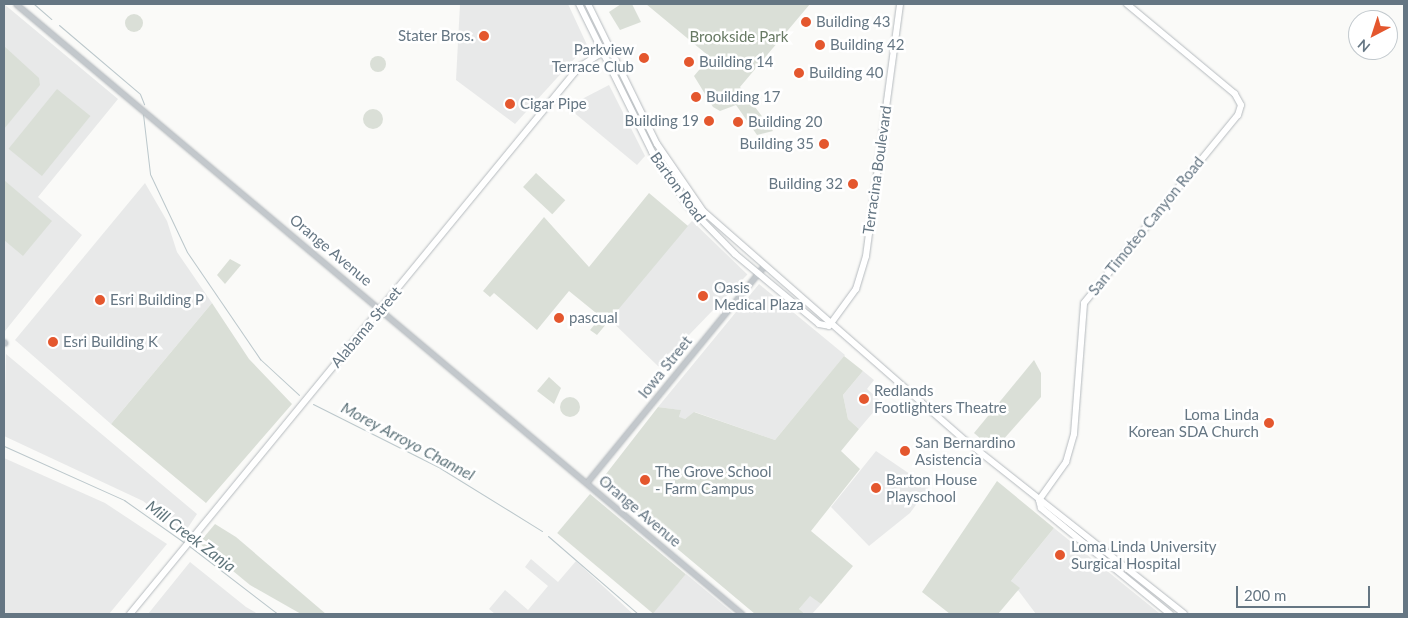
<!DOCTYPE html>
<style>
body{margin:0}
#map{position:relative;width:1408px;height:618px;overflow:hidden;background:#fafaf8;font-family:Lato,sans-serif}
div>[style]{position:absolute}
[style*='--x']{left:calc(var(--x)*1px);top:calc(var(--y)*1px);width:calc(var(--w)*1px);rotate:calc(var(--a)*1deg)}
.built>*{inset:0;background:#e8e9e9;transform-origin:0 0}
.green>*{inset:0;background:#dadfd7;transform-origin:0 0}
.round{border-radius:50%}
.stream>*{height:1px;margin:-0.5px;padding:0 0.5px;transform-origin:0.5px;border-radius:0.5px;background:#bbc7cb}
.roads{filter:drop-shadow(0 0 1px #b5babe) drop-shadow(0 0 1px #b5babe)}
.minor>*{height:5px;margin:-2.5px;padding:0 2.5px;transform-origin:2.5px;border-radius:2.5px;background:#c3c8cc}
.major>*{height:6px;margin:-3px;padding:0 3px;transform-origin:3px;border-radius:3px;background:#fff}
.dots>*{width:14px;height:14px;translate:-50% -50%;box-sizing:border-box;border:2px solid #fff;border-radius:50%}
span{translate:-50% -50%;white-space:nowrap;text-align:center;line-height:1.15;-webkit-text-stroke:5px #fff;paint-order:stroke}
.poi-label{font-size:15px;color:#657683}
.left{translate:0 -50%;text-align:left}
.right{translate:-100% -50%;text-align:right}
.park-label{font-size:15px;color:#687a64}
.street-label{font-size:15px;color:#657683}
.water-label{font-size:16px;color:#60757c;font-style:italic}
.frame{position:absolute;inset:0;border:5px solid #657683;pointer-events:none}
.north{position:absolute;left:1348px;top:10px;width:50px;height:50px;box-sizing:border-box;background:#fff;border:1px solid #c1c8cd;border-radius:50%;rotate:220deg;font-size:14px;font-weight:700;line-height:20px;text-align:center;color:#657683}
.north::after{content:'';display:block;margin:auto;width:18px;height:22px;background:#e4572e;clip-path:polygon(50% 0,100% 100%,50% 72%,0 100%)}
.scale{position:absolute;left:1236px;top:586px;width:134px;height:22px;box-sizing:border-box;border:2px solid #657683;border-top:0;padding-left:6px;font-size:15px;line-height:18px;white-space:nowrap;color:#657683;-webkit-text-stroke:4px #fff;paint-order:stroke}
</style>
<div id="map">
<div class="built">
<i style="clip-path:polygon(4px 4px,118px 99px,38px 197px,82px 235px,5px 331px)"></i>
<i style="clip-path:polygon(460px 4px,568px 4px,587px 45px,515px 124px,456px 80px)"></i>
<i style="clip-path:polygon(609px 85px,645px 156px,637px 165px,572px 111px,582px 99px)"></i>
<i style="clip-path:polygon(145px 183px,167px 221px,177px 252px,212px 303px,111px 424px,15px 340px)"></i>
<i style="left:692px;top:221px;width:77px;height:128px;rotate:44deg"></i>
<i style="clip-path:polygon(759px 284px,845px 355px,775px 440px,695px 412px,685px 419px,679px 418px,680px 410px,658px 407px)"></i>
<i style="clip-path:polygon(6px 354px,197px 514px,185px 532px,143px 501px,4px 436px)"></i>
<i style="clip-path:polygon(863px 371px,874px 380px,867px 389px,882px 402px,859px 429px,848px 419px,843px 395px)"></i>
<i style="clip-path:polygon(876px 451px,929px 487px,910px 513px,869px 546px,831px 507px)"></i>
<i style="clip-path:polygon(4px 458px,105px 503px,167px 544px,109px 614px,4px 614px)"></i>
<i style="clip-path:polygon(1054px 528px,1159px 613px,1159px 614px,1036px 614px,1011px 581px)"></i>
<i style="clip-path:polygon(531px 559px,558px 582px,576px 561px,633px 614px,495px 614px,489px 609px,505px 590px,528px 610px,548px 586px,525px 567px)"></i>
<i style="clip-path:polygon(190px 562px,246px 607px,258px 614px,148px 614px)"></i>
<i style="clip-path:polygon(686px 574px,734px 614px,651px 614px)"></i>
<i style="clip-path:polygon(810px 595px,821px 604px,812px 614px,805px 614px,799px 609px)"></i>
</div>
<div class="green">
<i style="clip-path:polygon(621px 4px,632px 4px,641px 22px,620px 30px,609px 12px)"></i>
<i style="clip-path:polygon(646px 4px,810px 4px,740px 87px,773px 131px,757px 135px,736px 105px,720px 111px,713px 107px,694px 76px,710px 57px)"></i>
<i class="round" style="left:125px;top:14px;width:18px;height:18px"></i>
<i style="clip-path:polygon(4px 46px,39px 78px,40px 85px,4px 129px)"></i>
<i class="round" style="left:370px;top:56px;width:16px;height:16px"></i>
<i style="left:57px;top:89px;width:43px;height:77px;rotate:39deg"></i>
<i class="round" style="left:363px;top:109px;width:20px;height:20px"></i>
<i style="left:536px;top:173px;width:40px;height:19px;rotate:43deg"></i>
<i style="clip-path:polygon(4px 180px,52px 221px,23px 256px,4px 240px)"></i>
<i style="clip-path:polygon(649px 193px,688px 226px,597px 335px,590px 330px,601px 317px,569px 291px,537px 330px,494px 293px,490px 297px,483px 291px,544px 217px,589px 267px)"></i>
<i style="clip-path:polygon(230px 259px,241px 265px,225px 284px,217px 275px)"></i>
<i style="clip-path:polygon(212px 303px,249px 359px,292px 404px,206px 503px,111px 424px)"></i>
<i style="clip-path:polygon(844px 356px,863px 371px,843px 395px,848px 419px,859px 429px,841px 451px,860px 469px,811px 531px,853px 566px,821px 604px,810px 596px,799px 609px,805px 614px,755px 614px,599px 483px,658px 407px,681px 410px,679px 417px,685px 419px,694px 412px,775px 440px)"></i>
<i style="clip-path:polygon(1034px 360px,1041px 373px,1041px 397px,994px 450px,974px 433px)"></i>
<i style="clip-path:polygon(549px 377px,561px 388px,554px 404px,537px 391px)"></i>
<i class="round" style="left:560px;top:397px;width:20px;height:20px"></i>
<i style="clip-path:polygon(997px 481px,1054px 528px,1011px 581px,1020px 588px,998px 614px,950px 614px,922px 592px)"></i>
<i style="left:590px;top:494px;width:125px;height:51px;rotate:40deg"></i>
<i style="clip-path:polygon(215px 524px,236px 537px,326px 614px,301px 614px,250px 585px,199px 543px)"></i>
</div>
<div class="stream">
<i style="--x:34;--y:4;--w:23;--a:41"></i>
<i style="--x:59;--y:25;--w:106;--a:40.4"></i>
<i style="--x:140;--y:94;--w:11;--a:68"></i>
<i style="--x:143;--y:114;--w:60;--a:83.3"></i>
<i style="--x:150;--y:174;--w:86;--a:64.6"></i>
<i style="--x:187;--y:252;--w:130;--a:55.7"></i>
<i style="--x:260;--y:359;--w:53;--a:42.7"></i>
<i style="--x:313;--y:404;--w:142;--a:26.7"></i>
<i style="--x:440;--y:468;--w:120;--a:31.7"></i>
<i style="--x:4;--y:446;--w:132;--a:24.2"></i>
<i style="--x:124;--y:500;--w:75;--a:35.2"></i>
<i style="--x:548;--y:536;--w:119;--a:40.9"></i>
<i style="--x:188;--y:545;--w:113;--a:37.5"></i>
</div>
<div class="roads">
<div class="minor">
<i style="--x:16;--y:4;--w:948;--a:40.04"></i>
<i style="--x:4;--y:342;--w:1;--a:45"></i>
<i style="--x:587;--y:482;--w:278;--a:-50.7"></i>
</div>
<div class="major">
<i style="--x:579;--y:4;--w:165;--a:63.7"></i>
<i style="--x:652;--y:152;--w:66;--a:56.1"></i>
<i style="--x:689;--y:207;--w:66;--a:45.6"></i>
<i style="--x:735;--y:254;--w:109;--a:39.8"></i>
<i style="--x:819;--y:324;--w:10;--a:11"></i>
<i style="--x:588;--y:4;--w:156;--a:63.8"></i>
<i style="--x:657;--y:144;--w:81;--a:55.5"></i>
<i style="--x:703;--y:211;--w:349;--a:41.2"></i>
<i style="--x:966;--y:441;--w:278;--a:38.4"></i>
<i style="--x:829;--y:326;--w:46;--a:-53.9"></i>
<i style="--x:856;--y:289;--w:34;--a:-73"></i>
<i style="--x:866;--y:256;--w:254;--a:-82.3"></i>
<i style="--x:1039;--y:500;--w:47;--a:-54.6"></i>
<i style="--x:1066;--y:462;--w:29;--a:-74"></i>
<i style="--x:1074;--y:434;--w:131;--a:-85.6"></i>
<i style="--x:1084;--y:303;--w:243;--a:-50.7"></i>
<i style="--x:1238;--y:115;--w:10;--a:-73"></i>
<i style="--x:1241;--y:105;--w:13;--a:-119"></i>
<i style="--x:1235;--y:94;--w:141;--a:-140.2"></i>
<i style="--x:1039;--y:500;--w:8;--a:76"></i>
<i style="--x:1041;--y:508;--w:167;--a:39.4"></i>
<i style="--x:130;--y:614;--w:708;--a:-50.62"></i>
<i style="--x:579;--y:67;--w:36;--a:-32"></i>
</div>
</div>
<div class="dots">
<i style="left:806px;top:22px;background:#e4572e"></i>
<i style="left:484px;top:36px;background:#e4572e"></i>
<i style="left:820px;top:45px;background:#e4572e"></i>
<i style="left:644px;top:58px;background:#e4572e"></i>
<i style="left:689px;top:62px;background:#e4572e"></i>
<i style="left:799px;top:73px;background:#e4572e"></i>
<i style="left:696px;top:97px;background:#e4572e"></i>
<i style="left:510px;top:104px;background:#e4572e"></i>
<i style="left:709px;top:121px;background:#e4572e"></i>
<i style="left:738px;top:122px;background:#e4572e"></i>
<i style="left:824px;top:144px;background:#e4572e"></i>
<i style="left:853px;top:184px;background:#e4572e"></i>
<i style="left:703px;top:296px;background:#e4572e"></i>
<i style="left:100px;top:300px;background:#e4572e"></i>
<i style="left:559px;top:318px;background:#e4572e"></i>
<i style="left:53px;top:342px;background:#e4572e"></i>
<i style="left:864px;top:399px;background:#e4572e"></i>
<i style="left:1269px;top:423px;background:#e4572e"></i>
<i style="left:905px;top:451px;background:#e4572e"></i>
<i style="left:645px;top:480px;background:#e4572e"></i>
<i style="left:876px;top:488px;background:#e4572e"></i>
<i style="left:1060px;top:555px;background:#e4572e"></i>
</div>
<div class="poi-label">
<span class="left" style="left:816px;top:22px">Building 43</span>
<span class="right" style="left:474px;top:36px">Stater Bros.</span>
<span class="left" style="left:830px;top:45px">Building 42</span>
<span class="right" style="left:634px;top:58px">Parkview<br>Terrace Club</span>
<span class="left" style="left:699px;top:62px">Building 14</span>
<span class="left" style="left:809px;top:73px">Building 40</span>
<span class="left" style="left:706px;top:97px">Building 17</span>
<span class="left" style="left:520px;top:104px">Cigar Pipe</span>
<span class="right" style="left:699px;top:121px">Building 19</span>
<span class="left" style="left:748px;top:122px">Building 20</span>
<span class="right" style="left:814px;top:144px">Building 35</span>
<span class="right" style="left:843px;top:184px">Building 32</span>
<span class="left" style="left:714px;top:296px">Oasis<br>Medical Plaza</span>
<span class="left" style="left:110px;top:300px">Esri Building P</span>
<span class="left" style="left:569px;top:318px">pascual</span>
<span class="left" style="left:63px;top:342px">Esri Building K</span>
<span class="left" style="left:874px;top:399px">Redlands<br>Footlighters Theatre</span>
<span class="right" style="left:1259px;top:423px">Loma Linda<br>Korean SDA Church</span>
<span class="left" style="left:915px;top:451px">San Bernardino<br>Asistencia</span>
<span class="left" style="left:655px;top:480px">The Grove School<br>- Farm Campus</span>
<span class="left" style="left:886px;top:488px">Barton House<br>Playschool</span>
<span class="left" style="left:1071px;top:555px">Loma Linda University<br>Surgical Hospital</span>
</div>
<div class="park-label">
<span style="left:739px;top:37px">Brookside Park</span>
</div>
<div class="street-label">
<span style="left:877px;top:170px;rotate:-82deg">Terracina Boulevard</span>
<span style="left:678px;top:187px;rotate:54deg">Barton Road</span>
<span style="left:1146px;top:226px;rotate:-51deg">San Timoteo Canyon Road</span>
<span style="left:331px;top:250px;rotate:40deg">Orange Avenue</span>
<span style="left:366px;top:327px;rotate:-50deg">Alabama Street</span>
<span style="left:665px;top:367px;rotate:-51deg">Iowa Street</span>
<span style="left:640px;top:511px;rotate:40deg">Orange Avenue</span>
</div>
<div class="water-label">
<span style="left:408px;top:441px;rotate:28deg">Morey Arroyo Channel</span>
<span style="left:191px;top:536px;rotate:37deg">Mill Creek Zanja</span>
</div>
<div class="frame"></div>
<div class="north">N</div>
<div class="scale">200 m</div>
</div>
